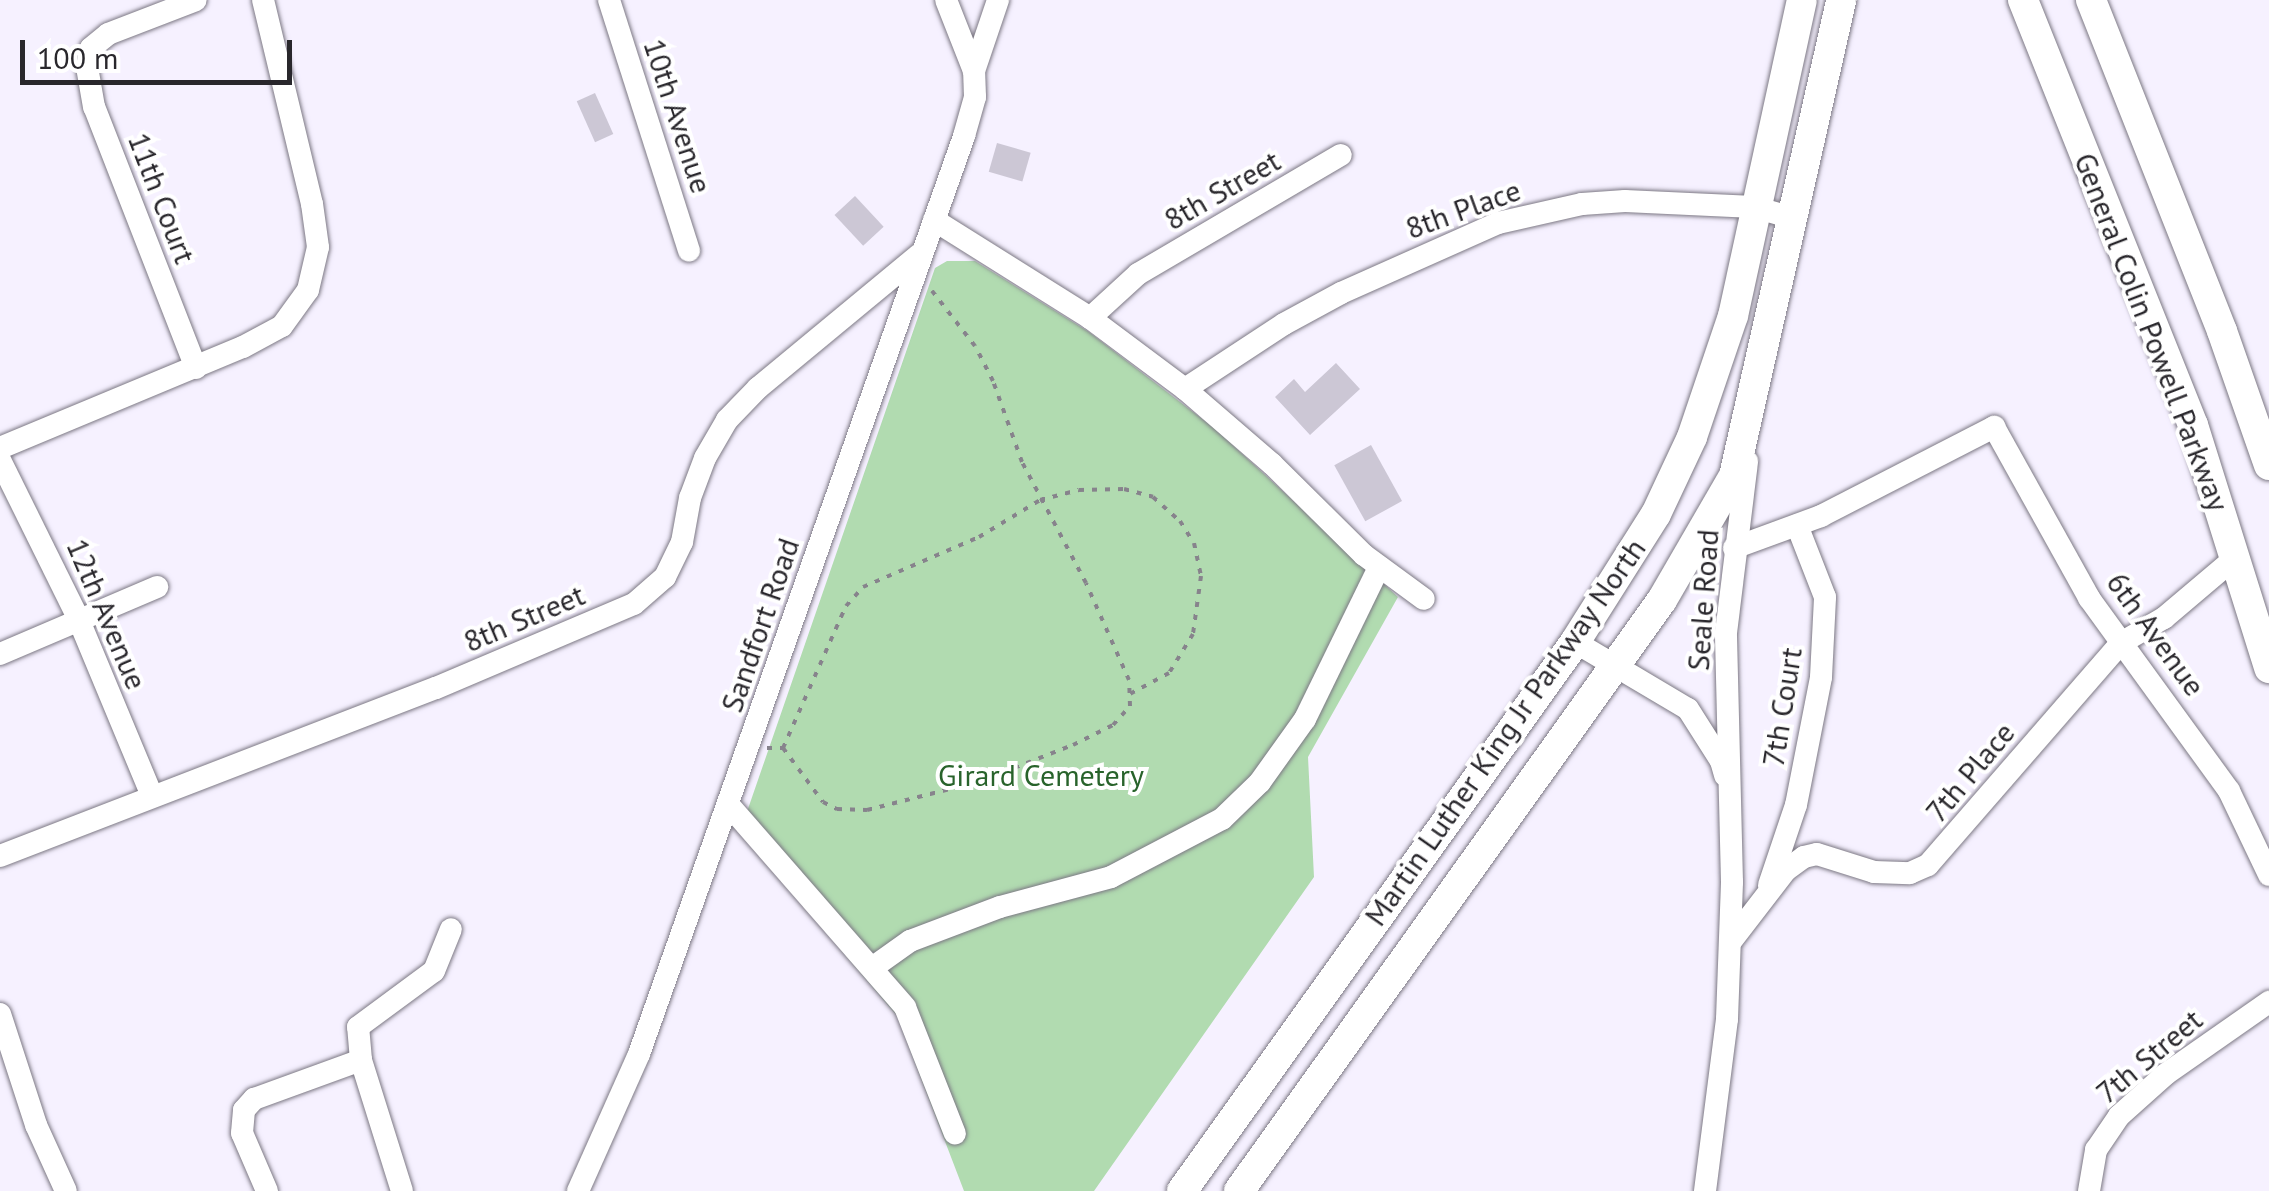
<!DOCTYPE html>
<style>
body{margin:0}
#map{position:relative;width:2269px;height:1191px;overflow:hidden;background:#f6f1ff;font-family:"PT Sans",sans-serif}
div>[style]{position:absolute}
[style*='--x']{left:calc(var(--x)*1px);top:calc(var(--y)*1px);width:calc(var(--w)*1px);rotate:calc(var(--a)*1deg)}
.green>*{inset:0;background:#b1dbb0}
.building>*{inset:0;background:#ccc7d5;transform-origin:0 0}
.path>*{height:4px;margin-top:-2px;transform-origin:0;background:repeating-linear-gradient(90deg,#87838c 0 5px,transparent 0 13px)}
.roads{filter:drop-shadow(0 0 2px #7c7884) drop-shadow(0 0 2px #7c7884)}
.minor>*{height:22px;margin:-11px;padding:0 11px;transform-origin:11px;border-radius:11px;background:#fff}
.major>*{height:30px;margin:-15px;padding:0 15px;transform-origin:15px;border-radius:15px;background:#fff}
span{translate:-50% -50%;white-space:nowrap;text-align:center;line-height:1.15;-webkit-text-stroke:8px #fff;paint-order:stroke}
.street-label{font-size:30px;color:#29272c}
.park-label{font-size:30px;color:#28632b}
.scale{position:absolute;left:20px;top:40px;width:272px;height:45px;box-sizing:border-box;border:5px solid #29272c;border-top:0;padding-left:12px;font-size:30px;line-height:35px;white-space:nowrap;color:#29272c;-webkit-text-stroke:8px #fff;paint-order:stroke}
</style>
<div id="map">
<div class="green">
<i style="clip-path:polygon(947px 261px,975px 261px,1089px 332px,1214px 428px,1398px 597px,1308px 757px,1314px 877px,1094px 1191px,964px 1191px,897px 1016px,740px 832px,935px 268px)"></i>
</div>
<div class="building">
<i style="left:595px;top:93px;width:45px;height:20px;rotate:66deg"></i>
<i style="left:997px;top:143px;width:35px;height:30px;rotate:16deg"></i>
<i style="left:855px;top:196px;width:42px;height:28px;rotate:47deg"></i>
<i style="clip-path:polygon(1336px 363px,1360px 389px,1310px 435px,1275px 397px,1294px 379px,1305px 392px)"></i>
<i style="left:1371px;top:445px;width:64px;height:42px;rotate:61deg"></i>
</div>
<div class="path">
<i style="--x:767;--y:748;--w:16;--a:0"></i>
<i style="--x:783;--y:748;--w:67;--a:53.5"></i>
<i style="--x:823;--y:802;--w:16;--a:27"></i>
<i style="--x:837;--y:809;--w:30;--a:2"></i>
<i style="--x:867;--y:810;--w:114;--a:-14.2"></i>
<i style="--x:978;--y:782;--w:102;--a:-21.3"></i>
<i style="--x:1073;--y:745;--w:45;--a:-26.6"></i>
<i style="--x:1113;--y:725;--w:25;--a:-48"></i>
<i style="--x:1130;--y:706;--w:26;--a:-92"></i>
<i style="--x:1129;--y:680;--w:106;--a:-113.9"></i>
<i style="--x:1086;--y:583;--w:137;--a:-117.9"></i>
<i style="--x:1022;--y:462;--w:86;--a:-109.7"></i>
<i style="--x:993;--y:381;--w:39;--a:-117"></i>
<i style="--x:975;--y:346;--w:70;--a:-128"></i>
<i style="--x:783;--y:748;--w:155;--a:-66.1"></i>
<i style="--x:846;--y:606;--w:25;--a:-48"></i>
<i style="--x:863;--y:587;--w:126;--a:-23.3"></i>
<i style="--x:979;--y:537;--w:71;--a:-31.2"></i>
<i style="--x:1040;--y:500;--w:40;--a:-14.4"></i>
<i style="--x:1079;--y:490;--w:45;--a:-1.3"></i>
<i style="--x:1124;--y:489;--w:30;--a:15"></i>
<i style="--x:1153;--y:497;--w:36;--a:42"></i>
<i style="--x:1180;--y:521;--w:26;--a:58"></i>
<i style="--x:1194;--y:543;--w:34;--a:78"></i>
<i style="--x:1201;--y:576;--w:59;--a:97.9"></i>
<i style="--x:1193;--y:634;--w:46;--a:121.6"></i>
<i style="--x:1169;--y:673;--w:44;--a:151.7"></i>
</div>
<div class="roads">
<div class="minor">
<i style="--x:609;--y:0;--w:263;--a:72.3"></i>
<i style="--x:974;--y:71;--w:75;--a:-71.3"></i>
<i style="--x:934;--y:220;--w:184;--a:32.1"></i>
<i style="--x:1090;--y:318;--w:119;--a:36.8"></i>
<i style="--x:1185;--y:389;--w:115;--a:40.8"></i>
<i style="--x:1272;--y:464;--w:129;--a:44.7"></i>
<i style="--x:1364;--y:555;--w:74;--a:36.3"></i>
<i style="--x:1090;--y:318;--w:65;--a:-42.5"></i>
<i style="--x:1138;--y:274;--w:235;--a:-30.4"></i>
<i style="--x:196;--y:368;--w:280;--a:-111.3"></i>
<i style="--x:94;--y:107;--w:41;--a:-99.9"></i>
<i style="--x:87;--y:67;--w:19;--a:-78"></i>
<i style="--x:91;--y:48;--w:22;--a:-39"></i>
<i style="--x:108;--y:34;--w:94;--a:-21.1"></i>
<i style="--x:1185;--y:389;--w:118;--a:-33.3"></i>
<i style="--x:1284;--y:324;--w:65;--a:-28.5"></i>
<i style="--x:1341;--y:293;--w:172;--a:-24"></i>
<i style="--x:1498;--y:223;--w:86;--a:-12.7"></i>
<i style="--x:1582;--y:204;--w:43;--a:-4"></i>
<i style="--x:1625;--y:201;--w:129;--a:2.7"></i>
<i style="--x:1754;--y:207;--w:41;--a:15.8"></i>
<i style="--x:0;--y:448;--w:263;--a:-22.6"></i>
<i style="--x:243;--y:347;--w:44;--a:-28.3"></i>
<i style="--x:282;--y:326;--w:44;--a:-54.2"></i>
<i style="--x:308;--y:290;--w:44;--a:-76.9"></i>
<i style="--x:318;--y:247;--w:43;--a:-97.9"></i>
<i style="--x:312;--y:204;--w:210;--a:-103.5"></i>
<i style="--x:0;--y:460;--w:176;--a:63.7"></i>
<i style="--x:78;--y:618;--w:193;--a:67.4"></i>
<i style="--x:1734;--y:548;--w:93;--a:-20.2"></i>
<i style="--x:1821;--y:516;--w:195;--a:-27.2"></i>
<i style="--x:1994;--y:427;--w:196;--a:60.9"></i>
<i style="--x:2089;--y:598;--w:238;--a:54"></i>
<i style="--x:2229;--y:791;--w:93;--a:64.5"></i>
<i style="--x:1575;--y:642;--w:131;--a:30.7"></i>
<i style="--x:1688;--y:709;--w:62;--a:57.6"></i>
<i style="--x:1721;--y:761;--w:15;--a:74"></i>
<i style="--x:0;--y:654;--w:171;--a:-23.1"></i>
<i style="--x:728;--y:804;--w:269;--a:48.9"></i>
<i style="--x:905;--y:1007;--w:136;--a:68.5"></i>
<i style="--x:0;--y:856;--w:467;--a:-21.1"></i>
<i style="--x:436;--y:688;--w:215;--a:-23"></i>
<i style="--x:634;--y:604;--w:41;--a:-41.1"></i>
<i style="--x:665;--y:577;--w:39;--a:-64"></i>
<i style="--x:682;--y:542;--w:45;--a:-79.7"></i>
<i style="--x:690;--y:498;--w:43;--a:-69.4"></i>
<i style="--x:705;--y:458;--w:44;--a:-59.9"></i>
<i style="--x:727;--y:420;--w:45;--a:-45.9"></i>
<i style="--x:758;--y:388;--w:209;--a:-39.6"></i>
<i style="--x:1769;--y:885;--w:84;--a:-71.4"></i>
<i style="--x:1796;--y:805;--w:130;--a:-78.9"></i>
<i style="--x:1821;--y:677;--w:80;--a:-87.1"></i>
<i style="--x:1825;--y:597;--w:77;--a:-111.3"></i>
<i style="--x:1732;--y:940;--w:88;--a:-52.4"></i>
<i style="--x:1786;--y:870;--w:22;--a:-36"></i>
<i style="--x:1804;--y:857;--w:13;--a:-13"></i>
<i style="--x:1817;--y:854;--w:60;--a:17.5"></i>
<i style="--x:1874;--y:872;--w:36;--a:2"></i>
<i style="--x:1910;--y:873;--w:20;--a:-24"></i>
<i style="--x:1928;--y:865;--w:294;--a:-49"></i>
<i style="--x:2121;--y:643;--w:50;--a:-30.2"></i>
<i style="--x:2164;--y:618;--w:93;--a:-40.2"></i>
<i style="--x:872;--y:968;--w:47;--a:-35.4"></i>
<i style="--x:910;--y:941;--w:96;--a:-20.7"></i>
<i style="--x:1000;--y:907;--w:115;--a:-15.1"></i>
<i style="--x:1111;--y:877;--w:125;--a:-27.6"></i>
<i style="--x:1222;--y:819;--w:53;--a:-44.2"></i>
<i style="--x:1260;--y:782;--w:77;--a:-54.5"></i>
<i style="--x:1305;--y:719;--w:169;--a:-64"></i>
<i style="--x:0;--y:1014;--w:117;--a:72"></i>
<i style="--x:36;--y:1125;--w:72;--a:65.6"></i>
<i style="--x:267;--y:1191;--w:63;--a:-113.3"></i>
<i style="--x:242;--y:1133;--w:23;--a:-85"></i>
<i style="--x:244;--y:1110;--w:15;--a:-48"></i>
<i style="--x:254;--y:1099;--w:114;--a:-20"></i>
<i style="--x:402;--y:1191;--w:137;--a:-107.4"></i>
<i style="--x:361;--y:1060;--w:33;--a:-95"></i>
<i style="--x:358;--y:1027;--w:94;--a:-36.4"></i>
<i style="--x:434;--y:971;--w:45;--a:-68"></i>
<i style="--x:578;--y:1191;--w:150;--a:-66"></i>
<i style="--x:639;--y:1054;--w:974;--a:-70.5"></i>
<i style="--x:964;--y:136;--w:41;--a:-74.2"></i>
<i style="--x:975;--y:97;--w:26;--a:-92"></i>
<i style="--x:974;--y:71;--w:76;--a:-111.5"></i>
<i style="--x:1705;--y:1191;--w:173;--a:-82.7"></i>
<i style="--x:1727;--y:1019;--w:137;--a:-87.9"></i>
<i style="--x:1732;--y:882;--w:249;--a:-91.4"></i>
<i style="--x:1726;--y:633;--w:173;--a:-83"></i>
<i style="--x:2089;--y:1191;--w:42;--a:-80.3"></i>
<i style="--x:2096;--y:1150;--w:41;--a:-55.9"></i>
<i style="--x:2119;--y:1116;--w:63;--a:-41.8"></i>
<i style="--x:2166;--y:1074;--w:126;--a:-35"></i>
</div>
<div class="major">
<i style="--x:2023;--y:0;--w:458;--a:68.2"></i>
<i style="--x:2193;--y:425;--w:255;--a:72.6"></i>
<i style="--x:2091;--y:0;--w:356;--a:68.4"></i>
<i style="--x:2222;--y:331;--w:142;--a:70.7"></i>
<i style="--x:1182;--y:1191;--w:675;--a:-54.4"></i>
<i style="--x:1575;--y:642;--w:151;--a:-57.7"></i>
<i style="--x:1656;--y:514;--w:85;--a:-64.9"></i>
<i style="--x:1692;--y:437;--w:128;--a:-71.3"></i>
<i style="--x:1733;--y:316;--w:323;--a:-77.7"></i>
<i style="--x:1239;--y:1191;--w:727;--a:-54.41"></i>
<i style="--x:1662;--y:600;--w:143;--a:-59.9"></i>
<i style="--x:1734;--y:476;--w:488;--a:-77.3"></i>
</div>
</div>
<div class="street-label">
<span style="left:678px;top:116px;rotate:72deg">10th Avenue</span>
<span style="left:1222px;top:190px;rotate:-30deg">8th Street</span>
<span style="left:162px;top:198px;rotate:69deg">11th Court</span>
<span style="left:1463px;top:209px;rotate:-20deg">8th Place</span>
<span style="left:2152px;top:332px;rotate:69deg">General Colin Powell Parkway</span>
<span style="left:1703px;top:600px;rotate:-86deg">Seale Road</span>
<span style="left:107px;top:614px;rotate:67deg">12th Avenue</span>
<span style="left:524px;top:618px;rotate:-23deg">8th Street</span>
<span style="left:760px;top:625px;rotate:-71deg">Sandfort Road</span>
<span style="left:2156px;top:634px;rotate:54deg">6th Avenue</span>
<span style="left:1782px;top:707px;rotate:-81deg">7th Court</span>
<span style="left:1505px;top:732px;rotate:-55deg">Martin Luther King Jr Parkway North</span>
<span style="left:1970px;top:772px;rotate:-50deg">7th Place</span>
<span style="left:2149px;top:1056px;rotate:-40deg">7th Street</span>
</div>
<div class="park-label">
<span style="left:1041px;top:775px">Girard Cemetery</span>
</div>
<div class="scale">100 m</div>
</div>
